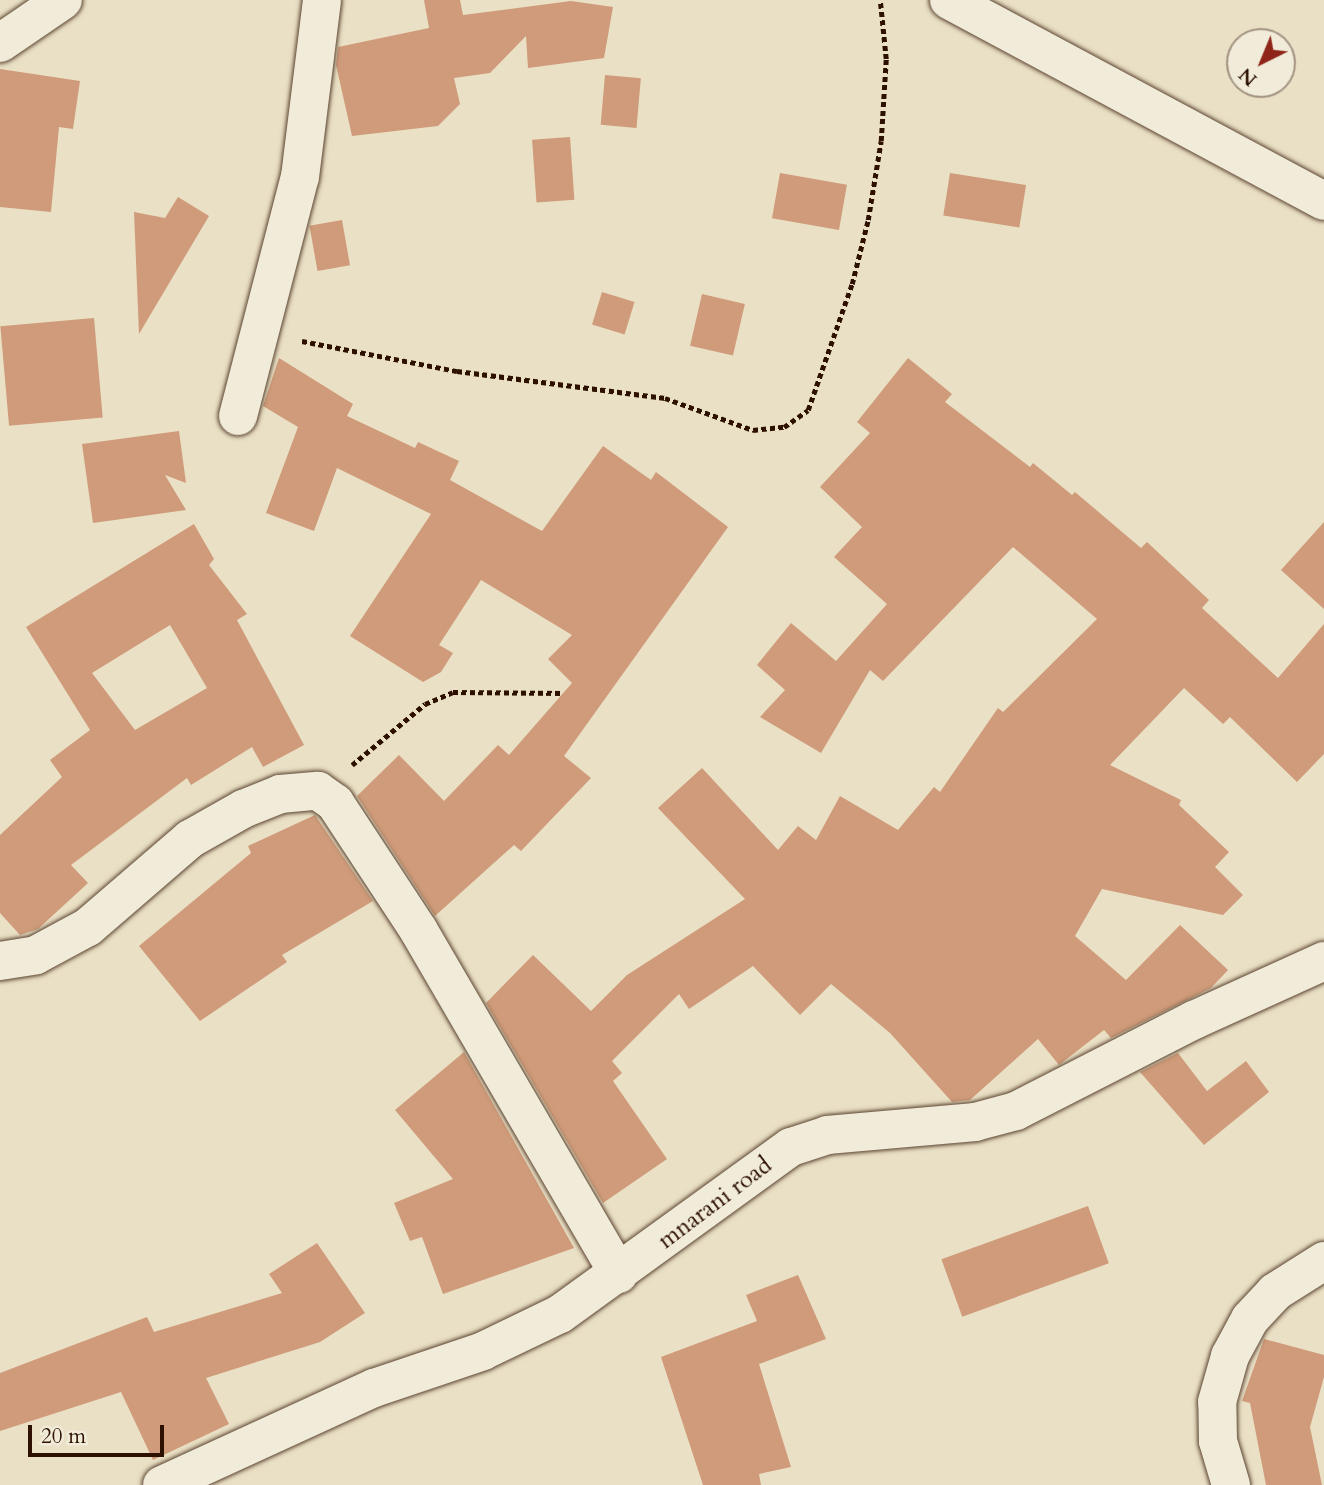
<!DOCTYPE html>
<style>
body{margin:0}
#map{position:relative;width:1324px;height:1485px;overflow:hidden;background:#eae0c5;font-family:Cardo,serif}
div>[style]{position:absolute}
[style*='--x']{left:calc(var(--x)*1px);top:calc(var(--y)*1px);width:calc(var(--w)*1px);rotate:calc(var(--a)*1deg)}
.building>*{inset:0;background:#cf9b7a;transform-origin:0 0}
.path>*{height:4.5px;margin-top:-2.25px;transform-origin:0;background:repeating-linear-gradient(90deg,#2d1000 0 5px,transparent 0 8.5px)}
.roads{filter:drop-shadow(0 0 2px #5c4431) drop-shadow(0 0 2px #5c4431)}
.street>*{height:38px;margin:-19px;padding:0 19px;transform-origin:19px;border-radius:19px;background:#f1ebd9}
span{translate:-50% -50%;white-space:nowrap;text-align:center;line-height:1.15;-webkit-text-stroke:6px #f1ebd9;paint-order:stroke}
.street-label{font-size:24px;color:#2d1000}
.north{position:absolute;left:1226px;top:28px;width:70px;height:70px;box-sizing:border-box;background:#f1ebd9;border:2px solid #a39382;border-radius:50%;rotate:223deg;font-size:19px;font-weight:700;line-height:28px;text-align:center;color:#2d1000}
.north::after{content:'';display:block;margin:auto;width:24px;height:32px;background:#8f2418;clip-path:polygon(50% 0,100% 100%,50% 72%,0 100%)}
.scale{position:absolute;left:28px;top:1425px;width:136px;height:32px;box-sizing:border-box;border:4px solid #2d1000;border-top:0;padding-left:9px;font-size:21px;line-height:24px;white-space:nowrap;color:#2d1000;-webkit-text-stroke:5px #f1ebd9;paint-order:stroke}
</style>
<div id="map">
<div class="building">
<i style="clip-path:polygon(424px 0,460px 0,463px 15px,571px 1px,613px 7px,604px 58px,528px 68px,526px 36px,490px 73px,454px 78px,460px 104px,438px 126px,352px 136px,336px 65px,338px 47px,429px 28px)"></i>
<i style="clip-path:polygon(0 69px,80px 81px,73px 129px,59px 127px,51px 212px,0 207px)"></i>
<i style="left:605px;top:75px;width:36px;height:50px;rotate:5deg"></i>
<i style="left:570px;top:137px;width:63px;height:38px;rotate:86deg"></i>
<i style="left:780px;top:173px;width:68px;height:46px;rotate:10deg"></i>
<i style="left:950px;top:173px;width:77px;height:43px;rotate:9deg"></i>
<i style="clip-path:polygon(178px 197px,209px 216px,139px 334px,134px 212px,165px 218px)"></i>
<i style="left:342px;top:220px;width:46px;height:33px;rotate:80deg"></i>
<i style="left:602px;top:292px;width:34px;height:34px;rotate:17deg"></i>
<i style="left:702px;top:294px;width:44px;height:53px;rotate:13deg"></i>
<i style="left:94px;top:318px;width:100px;height:94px;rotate:85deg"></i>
<i style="clip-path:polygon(279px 358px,353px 404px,347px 416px,415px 448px,418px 442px,459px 461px,450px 480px,542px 531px,603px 446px,651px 480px,656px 472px,728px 527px,564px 756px,591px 778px,521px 851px,514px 845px,435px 916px,357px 796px,399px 755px,444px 801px,498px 745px,509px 755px,572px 683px,548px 659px,572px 635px,481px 580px,439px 645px,453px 653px,441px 672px,423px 682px,350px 636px,431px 514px,337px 468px,314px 531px,266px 513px,298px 427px,263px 406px)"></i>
<i style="clip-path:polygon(908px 358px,952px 394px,945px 402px,1030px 467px,1033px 463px,1072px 495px,1075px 492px,1141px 548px,1147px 542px,1209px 600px,1202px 608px,1278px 678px,1324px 624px,1324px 754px,1297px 782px,1230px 717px,1223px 724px,1184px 688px,1110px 765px,1181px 800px,1179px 805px,1229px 852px,1215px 867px,1243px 895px,1223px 915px,1102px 889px,1075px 936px,1126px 980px,1180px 925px,1228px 970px,1211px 988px,1111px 1038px,1104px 1030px,1059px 1065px,1038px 1039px,970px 1100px,952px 1102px,890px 1033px,831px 984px,800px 1015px,753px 966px,689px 1009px,679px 994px,612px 1061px,622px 1073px,613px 1081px,667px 1159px,603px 1203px,486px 1003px,533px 955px,591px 1011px,627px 975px,745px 899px,658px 808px,702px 768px,778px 850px,798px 826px,816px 840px,840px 796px,898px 830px,934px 787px,940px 792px,998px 708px,1003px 712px,1097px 619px,1013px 547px,883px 681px,870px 670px,821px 753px,760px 717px,785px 690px,757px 665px,791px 623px,836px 661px,887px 604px,834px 557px,862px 527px,820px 487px,870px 433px,857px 422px)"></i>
<i style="clip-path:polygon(179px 431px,186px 483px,165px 475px,186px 510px,93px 523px,82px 444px)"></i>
<i style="clip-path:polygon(1324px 522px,1324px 609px,1281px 570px)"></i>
<i style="clip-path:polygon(evenodd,194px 524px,214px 559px,209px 565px,247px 614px,237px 620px,304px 745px,263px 767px,252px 747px,191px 785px,187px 778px,71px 865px,88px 883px,38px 929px,20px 935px,0 913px,0 835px,62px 777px,50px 760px,90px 730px,26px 627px,194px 524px,170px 625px,207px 688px,135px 730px,92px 673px,170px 625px)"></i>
<i style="clip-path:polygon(315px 815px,373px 901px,282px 955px,287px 962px,200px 1021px,139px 946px,251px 853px,248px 846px)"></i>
<i style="clip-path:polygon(464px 1052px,574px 1248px,443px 1294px,422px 1237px,410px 1241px,394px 1203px,453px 1179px,395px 1110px)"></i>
<i style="clip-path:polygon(1178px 1053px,1207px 1091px,1246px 1061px,1269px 1092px,1204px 1145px,1140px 1072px)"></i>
<i style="left:1088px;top:1206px;width:61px;height:156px;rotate:70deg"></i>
<i style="clip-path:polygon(317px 1243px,365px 1313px,320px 1342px,206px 1378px,229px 1424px,153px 1460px,121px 1392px,0 1431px,0 1373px,147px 1317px,154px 1332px,282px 1293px,269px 1274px)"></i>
<i style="clip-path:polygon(798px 1275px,826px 1339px,759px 1364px,791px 1467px,759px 1474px,761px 1485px,703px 1485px,661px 1357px,757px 1321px,746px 1295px)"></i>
<i style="clip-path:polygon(1264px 1339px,1324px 1355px,1324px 1377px,1310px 1427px,1322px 1485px,1266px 1485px,1250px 1403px,1242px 1401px)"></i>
</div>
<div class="path">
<i style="--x:302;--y:341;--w:158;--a:11"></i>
<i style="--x:457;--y:371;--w:210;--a:7.4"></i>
<i style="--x:665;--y:398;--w:94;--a:20"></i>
<i style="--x:753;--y:430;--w:31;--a:-6"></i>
<i style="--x:784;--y:427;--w:29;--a:-35"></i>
<i style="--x:808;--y:410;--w:133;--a:-70.8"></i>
<i style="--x:852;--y:284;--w:66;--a:-76"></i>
<i style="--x:868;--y:220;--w:80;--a:-80.7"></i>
<i style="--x:881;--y:141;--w:82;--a:-86.5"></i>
<i style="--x:886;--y:59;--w:59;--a:-95.8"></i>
<i style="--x:352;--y:765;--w:95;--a:-39.9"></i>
<i style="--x:425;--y:704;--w:30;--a:-23"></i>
<i style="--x:453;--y:692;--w:110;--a:0.5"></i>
</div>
<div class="roads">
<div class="street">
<i style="--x:949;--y:0;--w:425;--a:28.2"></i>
<i style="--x:0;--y:43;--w:76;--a:-34.3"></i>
<i style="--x:238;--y:416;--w:247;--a:-75.5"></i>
<i style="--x:300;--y:177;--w:178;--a:-82.9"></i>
<i style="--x:0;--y:961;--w:36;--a:-9"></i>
<i style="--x:36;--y:955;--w:59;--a:-28.3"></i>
<i style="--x:88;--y:927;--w:135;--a:-40.8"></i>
<i style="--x:190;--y:839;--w:61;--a:-29.5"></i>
<i style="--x:243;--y:809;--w:40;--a:-22"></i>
<i style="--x:280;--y:794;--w:38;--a:-5"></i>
<i style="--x:318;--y:791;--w:21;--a:35"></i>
<i style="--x:335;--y:803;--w:153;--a:56.7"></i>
<i style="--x:419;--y:931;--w:397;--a:59.8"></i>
<i style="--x:162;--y:1485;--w:233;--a:-24.6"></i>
<i style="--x:374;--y:1388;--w:115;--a:-18.7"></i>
<i style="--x:483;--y:1351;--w:85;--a:-25.7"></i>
<i style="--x:560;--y:1314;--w:285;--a:-35.9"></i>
<i style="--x:791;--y:1147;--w:38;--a:-18"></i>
<i style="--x:827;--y:1135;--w:149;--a:-5"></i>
<i style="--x:975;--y:1122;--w:42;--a:-15"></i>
<i style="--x:1016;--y:1111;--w:200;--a:-27.1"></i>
<i style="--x:1194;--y:1020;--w:143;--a:-24.4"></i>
<i style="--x:1231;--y:1485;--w:46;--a:-106.5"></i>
<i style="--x:1218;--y:1441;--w:39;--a:-91"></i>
<i style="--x:1217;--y:1402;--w:48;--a:-74.2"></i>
<i style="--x:1230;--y:1356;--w:42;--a:-61.6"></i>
<i style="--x:1250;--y:1319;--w:37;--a:-47"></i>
<i style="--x:1275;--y:1292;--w:58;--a:-32.3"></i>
</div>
</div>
<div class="street-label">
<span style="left:715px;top:1203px;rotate:-37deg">mnarani road</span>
</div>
<div class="north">N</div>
<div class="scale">20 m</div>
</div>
